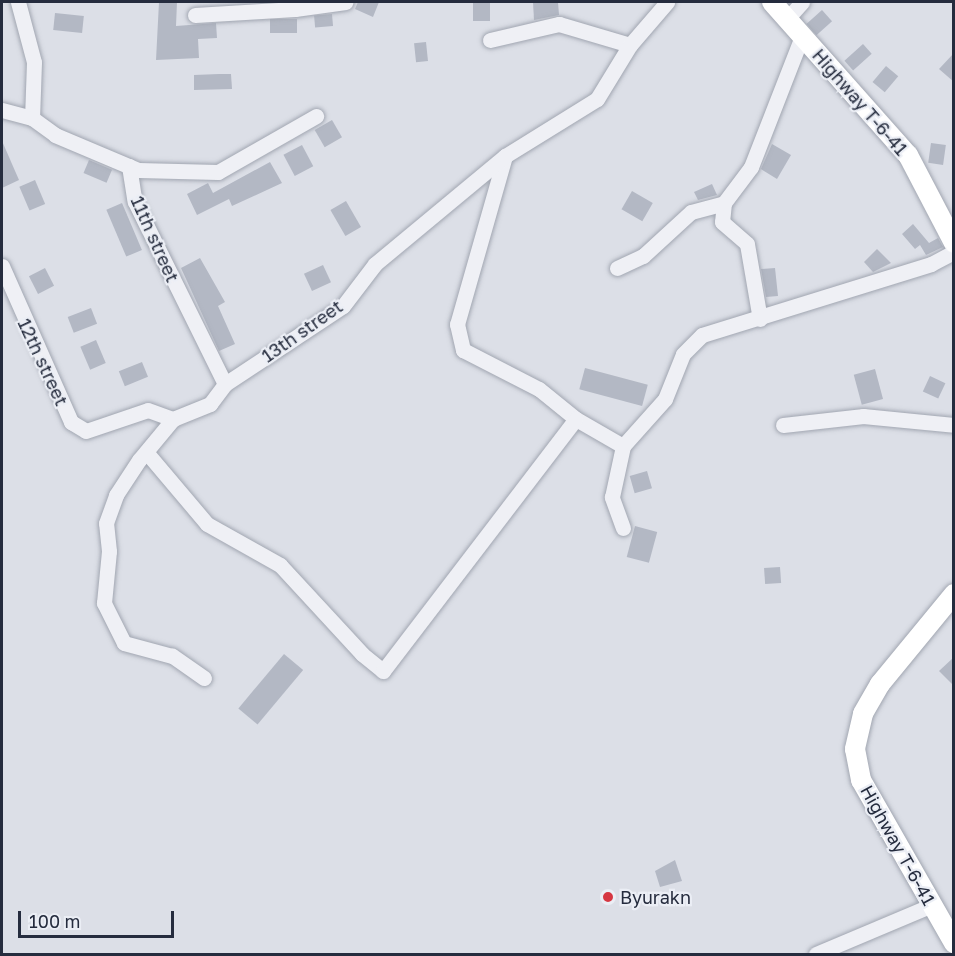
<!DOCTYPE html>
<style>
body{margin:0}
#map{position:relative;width:955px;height:956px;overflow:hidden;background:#dcdfe7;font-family:"Golos Text",sans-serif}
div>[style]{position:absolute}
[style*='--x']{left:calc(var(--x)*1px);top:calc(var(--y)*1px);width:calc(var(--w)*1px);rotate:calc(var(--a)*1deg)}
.building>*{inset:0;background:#b3b8c4;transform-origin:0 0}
.roads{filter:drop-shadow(0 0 2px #a1a6b1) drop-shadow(0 0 2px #a1a6b1)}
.minor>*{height:15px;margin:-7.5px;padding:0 7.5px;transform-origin:7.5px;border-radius:7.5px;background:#eff0f5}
.major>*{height:20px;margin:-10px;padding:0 10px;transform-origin:10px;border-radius:10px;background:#fff}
.dots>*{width:16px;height:16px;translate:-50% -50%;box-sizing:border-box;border:3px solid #ebeef5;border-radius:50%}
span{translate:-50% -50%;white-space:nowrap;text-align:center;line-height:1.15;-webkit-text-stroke:4.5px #ebeef5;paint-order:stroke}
.street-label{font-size:18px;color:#252c3e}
.poi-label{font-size:18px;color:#252c3e}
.left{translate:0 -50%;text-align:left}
.frame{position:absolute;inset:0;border:3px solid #252c3e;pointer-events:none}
.scale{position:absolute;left:18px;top:911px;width:156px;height:27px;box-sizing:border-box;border:3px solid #252c3e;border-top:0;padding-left:8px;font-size:18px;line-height:21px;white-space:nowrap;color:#252c3e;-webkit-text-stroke:4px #ebeef5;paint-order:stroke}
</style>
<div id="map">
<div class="building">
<i style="clip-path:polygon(159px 2px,177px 2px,176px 26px,216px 23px,217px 38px,198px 39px,199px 58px,156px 60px)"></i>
<i style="clip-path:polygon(358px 2px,379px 2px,373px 17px,355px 9px)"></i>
<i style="left:473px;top:2px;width:17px;height:19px"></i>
<i style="clip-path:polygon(533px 2px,558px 2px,559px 15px,534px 20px)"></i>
<i style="left:822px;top:10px;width:15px;height:21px;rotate:48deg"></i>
<i style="left:55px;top:13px;width:29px;height:17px;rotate:6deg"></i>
<i style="left:332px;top:14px;width:12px;height:18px;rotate:85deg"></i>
<i style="left:297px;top:19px;width:14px;height:27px;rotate:90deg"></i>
<i style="left:426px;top:42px;width:19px;height:12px;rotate:84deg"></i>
<i style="left:863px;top:44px;width:13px;height:25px;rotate:48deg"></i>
<i style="clip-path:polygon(954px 53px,954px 82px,939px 69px)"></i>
<i style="left:886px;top:66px;width:16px;height:21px;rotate:40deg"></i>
<i style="clip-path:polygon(219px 74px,231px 74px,232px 89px,194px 90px,194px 75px)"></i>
<i style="left:332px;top:120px;width:20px;height:20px;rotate:60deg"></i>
<i style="clip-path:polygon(2px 141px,19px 180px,2px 188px)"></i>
<i style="left:931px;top:143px;width:15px;height:20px;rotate:8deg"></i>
<i style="clip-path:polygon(772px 144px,791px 155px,777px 179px,761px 169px)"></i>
<i style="left:302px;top:145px;width:24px;height:21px;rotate:62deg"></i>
<i style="left:89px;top:160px;width:25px;height:14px;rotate:23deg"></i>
<i style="clip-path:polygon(270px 162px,282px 183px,232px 206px,229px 199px,197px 215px,187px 194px,208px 183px,213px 193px)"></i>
<i style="left:35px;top:180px;width:26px;height:17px;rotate:67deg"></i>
<i style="clip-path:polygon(712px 184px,717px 195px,698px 200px,694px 192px)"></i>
<i style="left:632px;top:191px;width:24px;height:21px;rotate:30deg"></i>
<i style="left:346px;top:201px;width:30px;height:18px;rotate:60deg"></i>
<i style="left:122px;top:203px;width:51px;height:17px;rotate:67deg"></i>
<i style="clip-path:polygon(913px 224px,929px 243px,938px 238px,943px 247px,926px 255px,920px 245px,915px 249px,902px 234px)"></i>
<i style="clip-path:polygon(877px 249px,891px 263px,873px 272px,864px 262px)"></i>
<i style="clip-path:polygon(200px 258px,225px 302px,218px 306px,235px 344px,219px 351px,181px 268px)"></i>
<i style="left:323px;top:265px;width:19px;height:21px;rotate:65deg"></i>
<i style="left:45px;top:268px;width:20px;height:18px;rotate:63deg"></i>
<i style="clip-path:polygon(775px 268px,778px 296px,766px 297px,761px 269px)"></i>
<i style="left:91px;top:308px;width:17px;height:25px;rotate:69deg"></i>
<i style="left:96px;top:340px;width:25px;height:17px;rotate:67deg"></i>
<i style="left:142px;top:362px;width:16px;height:25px;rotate:68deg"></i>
<i style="left:585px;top:368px;width:65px;height:22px;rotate:15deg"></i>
<i style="left:875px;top:369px;width:31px;height:22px;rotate:75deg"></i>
<i style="left:930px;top:376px;width:17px;height:17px;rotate:25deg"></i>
<i style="left:647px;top:471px;width:18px;height:18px;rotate:74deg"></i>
<i style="left:635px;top:526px;width:23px;height:32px;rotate:15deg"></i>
<i style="left:780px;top:567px;width:16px;height:16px;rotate:86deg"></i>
<i style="left:284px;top:654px;width:25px;height:71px;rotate:40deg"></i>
<i style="clip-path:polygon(954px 657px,954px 686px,939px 671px)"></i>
<i style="clip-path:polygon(675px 860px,682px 881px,660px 887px,655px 871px)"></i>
</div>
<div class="roads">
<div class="minor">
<i style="--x:18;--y:2;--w:62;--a:75.1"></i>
<i style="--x:34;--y:62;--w:56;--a:92"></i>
<i style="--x:195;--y:15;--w:100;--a:-3.4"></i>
<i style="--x:295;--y:9;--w:51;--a:-7.8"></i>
<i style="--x:786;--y:20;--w:24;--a:-48"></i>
<i style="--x:490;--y:40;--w:71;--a:-13.1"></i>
<i style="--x:559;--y:24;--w:74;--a:16.5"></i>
<i style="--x:2;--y:110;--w:31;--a:15"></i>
<i style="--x:32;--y:118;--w:29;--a:36"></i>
<i style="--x:55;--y:135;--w:90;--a:22.9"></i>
<i style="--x:138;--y:170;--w:80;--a:1.4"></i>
<i style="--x:218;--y:172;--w:113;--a:-29.7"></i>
<i style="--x:505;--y:156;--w:175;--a:105.9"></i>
<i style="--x:457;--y:324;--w:27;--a:77"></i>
<i style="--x:463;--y:350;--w:85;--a:27.2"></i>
<i style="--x:539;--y:389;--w:48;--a:39"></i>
<i style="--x:576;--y:419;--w:54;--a:29.9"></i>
<i style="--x:129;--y:166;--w:36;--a:81"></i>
<i style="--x:135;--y:202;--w:203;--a:63.7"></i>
<i style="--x:724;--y:203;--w:19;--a:96"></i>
<i style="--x:722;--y:222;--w:33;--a:41"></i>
<i style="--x:747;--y:244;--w:76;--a:80.2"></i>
<i style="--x:2;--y:266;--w:171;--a:66.1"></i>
<i style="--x:71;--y:422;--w:17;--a:31"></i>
<i style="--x:86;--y:431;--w:65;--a:-18.7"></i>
<i style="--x:148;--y:410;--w:27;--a:20"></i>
<i style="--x:617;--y:268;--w:29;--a:-25"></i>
<i style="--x:643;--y:256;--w:65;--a:-42.5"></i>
<i style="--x:691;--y:212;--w:34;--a:-15"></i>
<i style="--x:724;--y:203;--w:45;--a:-53.1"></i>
<i style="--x:751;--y:167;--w:141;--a:-68.7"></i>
<i style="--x:783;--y:425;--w:81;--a:-6.4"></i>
<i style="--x:863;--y:416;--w:91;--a:5.6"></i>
<i style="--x:147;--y:453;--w:93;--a:49.8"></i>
<i style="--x:207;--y:524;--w:84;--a:29.3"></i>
<i style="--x:280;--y:565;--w:121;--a:47.3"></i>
<i style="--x:362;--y:654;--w:27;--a:39"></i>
<i style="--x:383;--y:671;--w:317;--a:-52.6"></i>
<i style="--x:623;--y:528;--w:33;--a:-110"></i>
<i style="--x:612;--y:497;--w:52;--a:-77.8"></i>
<i style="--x:623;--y:446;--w:63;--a:-48.2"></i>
<i style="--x:665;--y:399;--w:48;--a:-68.2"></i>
<i style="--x:683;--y:354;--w:27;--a:-45"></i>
<i style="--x:702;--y:335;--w:240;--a:-17.2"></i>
<i style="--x:931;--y:264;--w:26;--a:-28"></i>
<i style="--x:204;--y:678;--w:39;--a:-145"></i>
<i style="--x:172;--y:656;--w:50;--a:-164.8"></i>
<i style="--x:124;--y:643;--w:45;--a:-116.6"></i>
<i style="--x:104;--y:603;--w:52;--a:-84.5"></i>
<i style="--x:109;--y:551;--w:28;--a:-96"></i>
<i style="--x:106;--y:523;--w:30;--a:-70"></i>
<i style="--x:116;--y:495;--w:42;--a:-56.7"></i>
<i style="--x:139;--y:460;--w:53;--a:-50.3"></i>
<i style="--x:173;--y:419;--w:40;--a:-22"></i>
<i style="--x:210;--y:404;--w:25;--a:-53"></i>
<i style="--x:225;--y:384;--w:141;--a:-33.5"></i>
<i style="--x:343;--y:306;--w:53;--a:-52.7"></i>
<i style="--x:375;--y:264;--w:169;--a:-39.7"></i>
<i style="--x:505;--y:156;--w:108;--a:-31.8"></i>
<i style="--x:597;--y:99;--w:63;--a:-58.6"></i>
<i style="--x:630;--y:45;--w:57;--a:-49.3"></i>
<i style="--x:816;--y:954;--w:126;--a:-22.9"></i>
</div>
<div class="major">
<i style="--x:772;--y:2;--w:205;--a:48.4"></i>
<i style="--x:908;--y:155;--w:99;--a:62.4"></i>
<i style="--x:954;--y:594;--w:117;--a:129.4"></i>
<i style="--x:880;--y:684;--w:34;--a:120"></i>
<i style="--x:863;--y:714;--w:36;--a:103"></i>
<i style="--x:855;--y:749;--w:32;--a:79"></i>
<i style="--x:861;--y:780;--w:188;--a:60.3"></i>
</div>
</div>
<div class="dots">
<i style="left:608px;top:897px;background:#d63742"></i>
</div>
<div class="street-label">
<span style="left:860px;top:102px;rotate:49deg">Highway T-6-41</span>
<span style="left:155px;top:239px;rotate:66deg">11th street</span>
<span style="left:302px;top:331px;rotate:-35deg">13th street</span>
<span style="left:43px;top:362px;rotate:65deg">12th street</span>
<span style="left:898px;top:845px;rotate:61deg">Highway T-6-41</span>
</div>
<div class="poi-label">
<span class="left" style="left:620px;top:897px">Byurakn</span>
</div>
<div class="frame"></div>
<div class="scale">100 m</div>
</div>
